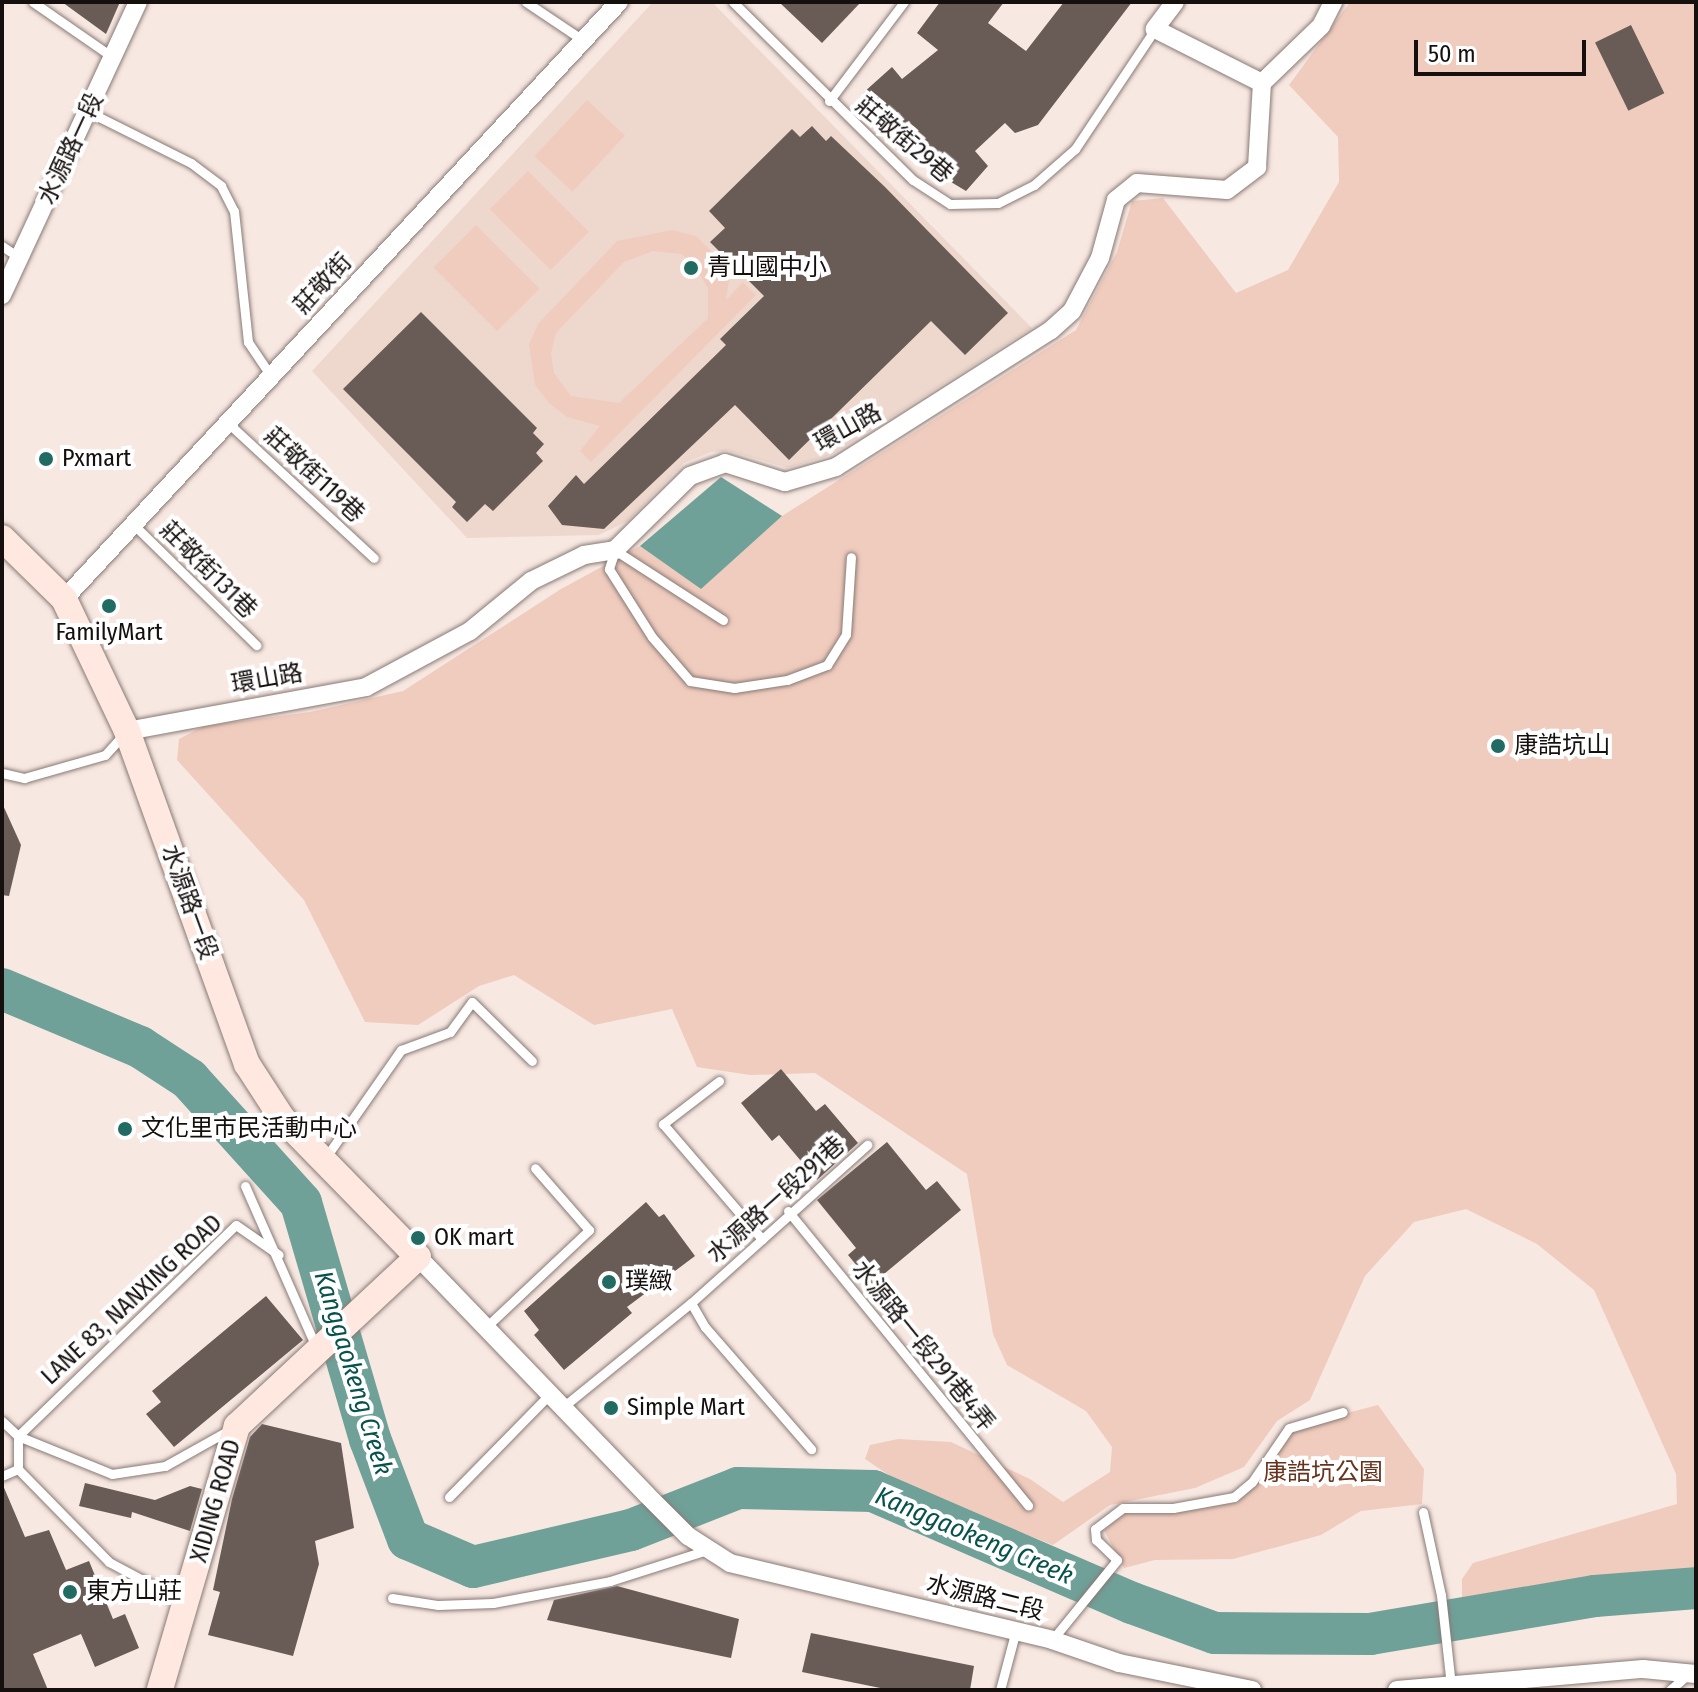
<!DOCTYPE html>
<meta charset="utf-8">
<style>
body{margin:0}
#map{position:relative;width:1698px;height:1692px;overflow:hidden;background:#f8e8e2;font-family:"Fira Sans Condensed","Noto Sans TC",sans-serif}
div>[style]{position:absolute}
[style*='--x']{left:calc(var(--x)*1px);top:calc(var(--y)*1px);width:calc(var(--w)*1px);rotate:calc(var(--a)*1deg)}
.built>*{inset:0;background:#eed8ce}
.green>*{inset:0;background:#f0ccbe;transform-origin:0 0}
.water>*{inset:0;background:#6fa199}
.river>*{height:42px;margin:-21px;padding:0 21px;transform-origin:21px;border-radius:21px;background:#6fa199}
.building>*{inset:0;background:#695c57;transform-origin:0 0}
.roads{filter:drop-shadow(0 0 2px #887a75) drop-shadow(0 0 2px #887a75)}
.lane>*{height:9px;margin:-4.5px;padding:0 4.5px;transform-origin:4.5px;border-radius:4.5px;background:#fff}
.street>*{height:18px;margin:-9px;padding:0 9px;transform-origin:9px;border-radius:9px;background:#fff}
.secondary>*{height:26px;margin:-13px;padding:0 13px;transform-origin:13px;border-radius:13px;background:#fee8e0}
.dots>*{width:22px;height:22px;translate:-50% -50%;box-sizing:border-box;border:4px solid #fff;border-radius:50%}
span{translate:-50% -50%;white-space:nowrap;text-align:center;line-height:1.15;-webkit-text-stroke:8px #fff;paint-order:stroke}
.street-label{font-size:24px;color:#150f0e}
.poi-label{font-size:24px;color:#150f0e}
.left{translate:0 -50%;text-align:left}
.park-label{font-size:24px;color:#68331c}
.water-label{font-size:26px;color:#07524b;font-style:italic}
.frame{position:absolute;inset:0;border:4px solid #150f0e;pointer-events:none}
.scale{position:absolute;left:1414px;top:40px;width:172px;height:36px;box-sizing:border-box;border:4px solid #150f0e;border-top:0;padding-left:10px;font-size:24px;line-height:28px;white-space:nowrap;color:#150f0e;-webkit-text-stroke:6px #fff;paint-order:stroke}
</style>
<div id="map">
<div class="built">
<i style="clip-path:polygon(653px 2px,712px 2px,1032px 328px,831px 455px,788px 468px,729px 451px,711px 452px,684px 463px,628px 521px,599px 535px,467px 538px,312px 371px)"></i>
</div>
<div class="green">
<i style="clip-path:polygon(1350px 2px,1696px 2px,1696px 1573px,1489px 1600px,1462px 1598px,1462px 1579px,1473px 1563px,1677px 1504px,1676px 1474px,1594px 1290px,1537px 1244px,1466px 1209px,1414px 1222px,1365px 1276px,1310px 1400px,1277px 1421px,1244px 1467px,1195px 1488px,1110px 1505px,1053px 1545px,908px 1488px,865px 1459px,870px 1445px,898px 1439px,951px 1442px,1030px 1479px,1063px 1502px,1110px 1472px,1112px 1447px,1086px 1411px,1007px 1365px,993px 1334px,967px 1174px,815px 1073px,750px 1075px,697px 1067px,672px 1009px,594px 1025px,514px 975px,479px 986px,418px 1025px,365px 1022px,304px 900px,177px 760px,179px 739px,204px 726px,310px 712px,403px 691px,561px 589px,640px 546px,701px 588px,782px 516px,1076px 330px,1117px 252px,1132px 201px,1163px 198px,1236px 293px,1288px 270px,1339px 182px,1338px 137px,1289px 85px)"></i>
<i style="left:587px;top:100px;width:52px;height:77px;rotate:43deg"></i>
<i style="left:528px;top:171px;width:86px;height:54px;rotate:45deg"></i>
<i style="left:476px;top:225px;width:90px;height:60px;rotate:45deg"></i>
<i style="clip-path:polygon(evenodd,672px 230px,696px 236px,724px 264px,729px 281px,726px 300px,743px 282px,756px 295px,591px 462px,580px 451px,600px 426px,567px 417px,549px 403px,535px 385px,529px 344px,538px 324px,617px 241px,672px 230px,653px 251px,681px 254px,692px 263px,708px 288px,708px 318px,619px 403px,571px 396px,554px 373px,551px 353px,556px 333px,624px 262px,653px 251px)"></i>
<i style="clip-path:polygon(1378px 1405px,1424px 1469px,1422px 1504px,1361px 1511px,1321px 1535px,1233px 1559px,1155px 1560px,1124px 1568px,1104px 1530px,1127px 1511px,1182px 1511px,1245px 1496px,1289px 1428px)"></i>
</div>
<div class="water">
<i style="clip-path:polygon(721px 477px,782px 516px,701px 589px,640px 546px)"></i>
</div>
<div class="river">
<i style="--x:2;--y:989;--w:150;--a:22.8"></i>
<i style="--x:140;--y:1047;--w:59;--a:33.1"></i>
<i style="--x:189;--y:1079;--w:167;--a:47.9"></i>
<i style="--x:301;--y:1203;--w:246;--a:73.7"></i>
<i style="--x:370;--y:1439;--w:107;--a:69.2"></i>
<i style="--x:408;--y:1539;--w:71;--a:23.3"></i>
<i style="--x:473;--y:1567;--w:162;--a:-13.2"></i>
<i style="--x:631;--y:1530;--w:115;--a:-21.4"></i>
<i style="--x:738;--y:1488;--w:135;--a:1.3"></i>
<i style="--x:873;--y:1491;--w:282;--a:23.4"></i>
<i style="--x:1132;--y:1603;--w:88;--a:19.9"></i>
<i style="--x:1215;--y:1633;--w:155;--a:0.4"></i>
<i style="--x:1370;--y:1634;--w:228;--a:-9.6"></i>
<i style="--x:1595;--y:1596;--w:101;--a:-4.5"></i>
</div>
<div class="building">
<i style="clip-path:polygon(62px 2px,120px 2px,106px 34px)"></i>
<i style="clip-path:polygon(779px 2px,861px 2px,822px 43px)"></i>
<i style="clip-path:polygon(940px 2px,1004px 2px,988px 23px,1026px 51px,1064px 2px,1132px 2px,1038px 125px,1015px 133px,1005px 123px,975px 151px,988px 166px,966px 191px,941px 176px,863px 93px,892px 67px,902px 79px,938px 50px,917px 33px)"></i>
<i style="left:1631px;top:25px;width:76px;height:40px;rotate:64deg"></i>
<i style="clip-path:polygon(812px 126px,826px 141px,831px 136px,885px 187px,1008px 313px,965px 355px,931px 321px,789px 460px,735px 405px,604px 529px,562px 525px,548px 506px,576px 475px,584px 484px,726px 345px,720px 339px,764px 296px,710px 242px,725px 228px,709px 211px,792px 129px,800px 137px)"></i>
<i style="clip-path:polygon(421px 312px,537px 428px,533px 433px,544px 444px,536px 453px,543px 461px,493px 511px,485px 504px,467px 522px,452px 507px,456px 502px,343px 389px)"></i>
<i style="clip-path:polygon(2px 803px,21px 845px,9px 896px,2px 895px)"></i>
<i style="clip-path:polygon(781px 1069px,816px 1111px,825px 1104px,858px 1143px,817px 1180px,779px 1135px,772px 1141px,741px 1103px)"></i>
<i style="clip-path:polygon(887px 1142px,926px 1190px,937px 1181px,961px 1210px,872px 1284px,848px 1255px,856px 1248px,817px 1200px)"></i>
<i style="clip-path:polygon(646px 1202px,659px 1217px,664px 1214px,695px 1256px,627px 1307px,632px 1313px,564px 1370px,534px 1335px,539px 1330px,524px 1311px)"></i>
<i style="clip-path:polygon(266px 1296px,303px 1340px,174px 1447px,146px 1414px,161px 1402px,152px 1391px)"></i>
<i style="clip-path:polygon(262px 1424px,341px 1443px,354px 1528px,315px 1541px,319px 1564px,293px 1656px,208px 1635px,220px 1592px,213px 1590px,232px 1499px,250px 1437px)"></i>
<i style="clip-path:polygon(2px 1483px,25px 1537px,49px 1530px,66px 1570px,89px 1561px,113px 1619px,125px 1614px,139px 1648px,95px 1667px,81px 1634px,33px 1654px,48px 1690px,2px 1690px)"></i>
<i style="clip-path:polygon(85px 1483px,155px 1500px,190px 1486px,202px 1489px,190px 1531px,132px 1512px,131px 1518px,79px 1506px)"></i>
<i style="clip-path:polygon(617px 1586px,739px 1619px,731px 1658px,547px 1620px,554px 1600px)"></i>
<i style="clip-path:polygon(811px 1633px,974px 1666px,970px 1690px,890px 1690px,802px 1672px)"></i>
</div>
<div class="roads">
<div class="lane">
<i style="--x:33;--y:2;--w:98;--a:34.7"></i>
<i style="--x:526;--y:2;--w:66;--a:33.9"></i>
<i style="--x:733;--y:2;--w:253;--a:44.7"></i>
<i style="--x:913;--y:180;--w:44;--a:33"></i>
<i style="--x:950;--y:204;--w:48;--a:-1.2"></i>
<i style="--x:998;--y:203;--w:40;--a:-26.6"></i>
<i style="--x:1034;--y:185;--w:55;--a:-41.3"></i>
<i style="--x:1075;--y:149;--w:144;--a:-56.3"></i>
<i style="--x:829;--y:101;--w:124;--a:-52.9"></i>
<i style="--x:89;--y:112;--w:114;--a:26.6"></i>
<i style="--x:191;--y:163;--w:38;--a:37"></i>
<i style="--x:221;--y:186;--w:28;--a:63"></i>
<i style="--x:234;--y:211;--w:132;--a:83.9"></i>
<i style="--x:248;--y:342;--w:41;--a:55.9"></i>
<i style="--x:2;--y:246;--w:22;--a:34"></i>
<i style="--x:227;--y:422;--w:200;--a:42.8"></i>
<i style="--x:133;--y:524;--w:173;--a:44.5"></i>
<i style="--x:723;--y:620;--w:129;--a:-147.1"></i>
<i style="--x:615;--y:550;--w:20;--a:108"></i>
<i style="--x:609;--y:569;--w:80;--a:57.7"></i>
<i style="--x:652;--y:637;--w:58;--a:49.2"></i>
<i style="--x:690;--y:681;--w:45;--a:9"></i>
<i style="--x:734;--y:688;--w:54;--a:-8.6"></i>
<i style="--x:787;--y:680;--w:43;--a:-20.6"></i>
<i style="--x:827;--y:665;--w:36;--a:-58"></i>
<i style="--x:846;--y:634;--w:77;--a:-86.3"></i>
<i style="--x:2;--y:773;--w:23;--a:13"></i>
<i style="--x:24;--y:778;--w:84;--a:-15.9"></i>
<i style="--x:105;--y:755;--w:30;--a:-48"></i>
<i style="--x:719;--y:1081;--w:71;--a:142.5"></i>
<i style="--x:663;--y:1124;--w:152;--a:49.3"></i>
<i style="--x:326;--y:1157;--w:131;--a:-55"></i>
<i style="--x:401;--y:1050;--w:52;--a:-20.2"></i>
<i style="--x:450;--y:1032;--w:37;--a:-54"></i>
<i style="--x:472;--y:1002;--w:84;--a:44.5"></i>
<i style="--x:245;--y:1186;--w:178;--a:66.2"></i>
<i style="--x:788;--y:1211;--w:380;--a:50.8"></i>
<i style="--x:691;--y:1303;--w:28;--a:60"></i>
<i style="--x:705;--y:1327;--w:162;--a:49"></i>
<i style="--x:485;--y:1328;--w:143;--a:-43.3"></i>
<i style="--x:589;--y:1230;--w:82;--a:-131.1"></i>
<i style="--x:563;--y:1407;--w:165;--a:-39.1"></i>
<i style="--x:691;--y:1303;--w:237;--a:-41.9"></i>
<i style="--x:2;--y:1421;--w:22;--a:43"></i>
<i style="--x:18;--y:1436;--w:101;--a:22"></i>
<i style="--x:112;--y:1474;--w:54;--a:-8.6"></i>
<i style="--x:165;--y:1466;--w:76;--a:-29.3"></i>
<i style="--x:18;--y:1469;--w:33;--a:-90"></i>
<i style="--x:18;--y:1436;--w:303;--a:-44.1"></i>
<i style="--x:236;--y:1225;--w:52;--a:34.9"></i>
<i style="--x:2;--y:1476;--w:17;--a:-24"></i>
<i style="--x:18;--y:1469;--w:130;--a:45.6"></i>
<i style="--x:109;--y:1562;--w:85;--a:28.1"></i>
<i style="--x:449;--y:1497;--w:144;--a:-45.6"></i>
<i style="--x:1423;--y:1512;--w:85;--a:77.8"></i>
<i style="--x:1441;--y:1595;--w:92;--a:83.7"></i>
<i style="--x:392;--y:1598;--w:47;--a:8.7"></i>
<i style="--x:438;--y:1605;--w:55;--a:-2.1"></i>
<i style="--x:493;--y:1603;--w:119;--a:-10.6"></i>
<i style="--x:610;--y:1581;--w:102;--a:-17.7"></i>
<i style="--x:1052;--y:1640;--w:103;--a:-50.9"></i>
<i style="--x:1117;--y:1560;--w:29;--a:-136"></i>
<i style="--x:1096;--y:1540;--w:11;--a:-95"></i>
<i style="--x:1095;--y:1529;--w:35;--a:-37"></i>
<i style="--x:1123;--y:1508;--w:50;--a:0"></i>
<i style="--x:1173;--y:1508;--w:62;--a:-10.2"></i>
<i style="--x:1234;--y:1497;--w:23;--a:-40"></i>
<i style="--x:1252;--y:1482;--w:65;--a:-55.6"></i>
<i style="--x:1289;--y:1428;--w:56;--a:-16.5"></i>
<i style="--x:1000;--y:1690;--w:62;--a:-75.1"></i>
<i style="--x:1670;--y:1690;--w:23;--a:-41"></i>
</div>
<div class="street">
<i style="--x:1175;--y:2;--w:34;--a:127"></i>
<i style="--x:1155;--y:29;--w:120;--a:26.8"></i>
<i style="--x:2;--y:295;--w:323;--a:-65.1"></i>
<i style="--x:64;--y:599;--w:815;--a:-47.09"></i>
<i style="--x:127;--y:731;--w:243;--a:-10.4"></i>
<i style="--x:366;--y:687;--w:118;--a:-28.3"></i>
<i style="--x:470;--y:631;--w:79;--a:-39.3"></i>
<i style="--x:531;--y:581;--w:59;--a:-26.1"></i>
<i style="--x:584;--y:555;--w:31;--a:-9"></i>
<i style="--x:615;--y:550;--w:105;--a:-44.6"></i>
<i style="--x:690;--y:476;--w:37;--a:-20"></i>
<i style="--x:725;--y:463;--w:63;--a:17.6"></i>
<i style="--x:785;--y:482;--w:53;--a:-16.4"></i>
<i style="--x:836;--y:467;--w:255;--a:-32.5"></i>
<i style="--x:1051;--y:330;--w:28;--a:-42"></i>
<i style="--x:1072;--y:311;--w:60;--a:-62.2"></i>
<i style="--x:1100;--y:258;--w:60;--a:-74.6"></i>
<i style="--x:1116;--y:200;--w:27;--a:-39"></i>
<i style="--x:1137;--y:183;--w:90;--a:4.4"></i>
<i style="--x:1227;--y:190;--w:38;--a:-37"></i>
<i style="--x:1257;--y:167;--w:84;--a:-86.6"></i>
<i style="--x:1262;--y:83;--w:82;--a:-44"></i>
<i style="--x:1321;--y:26;--w:27;--a:-63"></i>
<i style="--x:418;--y:1257;--w:330;--a:46.1"></i>
<i style="--x:647;--y:1495;--w:58;--a:45"></i>
<i style="--x:688;--y:1536;--w:50;--a:32.7"></i>
<i style="--x:730;--y:1563;--w:331;--a:13.4"></i>
<i style="--x:1052;--y:1640;--w:71;--a:18.9"></i>
<i style="--x:1119;--y:1663;--w:136;--a:11.5"></i>
<i style="--x:1397;--y:1690;--w:247;--a:-4.9"></i>
<i style="--x:1643;--y:1669;--w:53;--a:5.4"></i>
</div>
<div class="secondary">
<i style="--x:2;--y:538;--w:87;--a:44.5"></i>
<i style="--x:64;--y:599;--w:146;--a:64.5"></i>
<i style="--x:127;--y:731;--w:354;--a:70.2"></i>
<i style="--x:247;--y:1064;--w:64;--a:57.1"></i>
<i style="--x:282;--y:1118;--w:194;--a:45.6"></i>
<i style="--x:418;--y:1257;--w:248;--a:137"></i>
<i style="--x:237;--y:1426;--w:275;--a:106.3"></i>
</div>
</div>
<div class="dots">
<i style="left:691px;top:268px;background:#226b63"></i>
<i style="left:46px;top:459px;background:#226b63"></i>
<i style="left:109px;top:606px;background:#226b63"></i>
<i style="left:1498px;top:746px;background:#226b63"></i>
<i style="left:125px;top:1129px;background:#226b63"></i>
<i style="left:418px;top:1238px;background:#226b63"></i>
<i style="left:609px;top:1282px;background:#226b63"></i>
<i style="left:611px;top:1408px;background:#226b63"></i>
<i style="left:70px;top:1592px;background:#226b63"></i>
</div>
<div class="street-label">
<span style="left:904px;top:140px;rotate:40deg">莊敬街29巷</span>
<span style="left:71px;top:149px;rotate:-65deg">水源路一段</span>
<span style="left:323px;top:284px;rotate:-47deg">莊敬街</span>
<span style="left:848px;top:428px;rotate:-29deg">環山路</span>
<span style="left:314px;top:475px;rotate:43deg">莊敬街119巷</span>
<span style="left:208px;top:570px;rotate:45deg">莊敬街131巷</span>
<span style="left:267px;top:679px;rotate:-10deg">環山路</span>
<span style="left:189px;top:902px;rotate:70deg">水源路一段</span>
<span style="left:776px;top:1200px;rotate:-42deg">水源路一段291巷</span>
<span style="left:132px;top:1300px;rotate:-43deg">LANE 83, NANXING ROAD</span>
<span style="left:923px;top:1346px;rotate:51deg">水源路一段291巷4弄</span>
<span style="left:216px;top:1501px;rotate:-74deg">XIDING ROAD</span>
<span style="left:985px;top:1598px;rotate:14deg">水源路二段</span>
</div>
<div class="poi-label">
<span class="left" style="left:707px;top:268px">青山國中小</span>
<span class="left" style="left:62px;top:459px">Pxmart</span>
<span style="left:109px;top:633px">FamilyMart</span>
<span class="left" style="left:1514px;top:746px">康誥坑山</span>
<span class="left" style="left:141px;top:1129px">文化里市民活動中心</span>
<span class="left" style="left:434px;top:1238px">OK mart</span>
<span class="left" style="left:625px;top:1282px">璞緻</span>
<span class="left" style="left:627px;top:1408px">Simple Mart</span>
<span class="left" style="left:86px;top:1592px">東方山莊</span>
</div>
<div class="park-label">
<span style="left:1323px;top:1473px">康誥坑公園</span>
</div>
<div class="water-label">
<span style="left:353px;top:1373px;rotate:73deg">Kanggaokeng Creek</span>
<span style="left:974px;top:1536px;rotate:23deg">Kanggaokeng Creek</span>
</div>
<div class="frame"></div>
<div class="scale">50 m</div>
</div>
